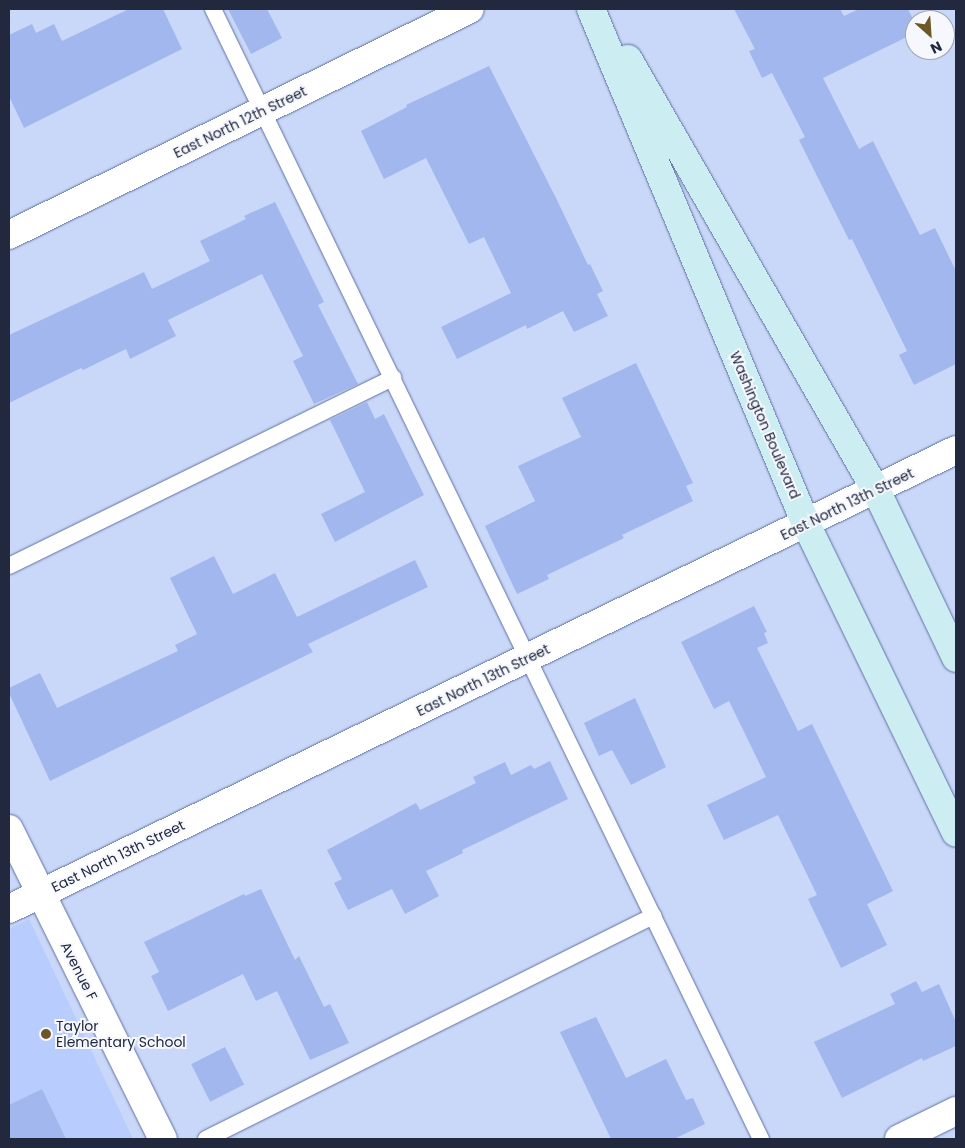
<!DOCTYPE html>
<style>
body{margin:0}
#map{position:relative;width:965px;height:1148px;overflow:hidden;background:#c9d7f8;font-family:Poppins,sans-serif}
div>[style]{position:absolute}
[style*='--x']{left:calc(var(--x)*1px);top:calc(var(--y)*1px);width:calc(var(--w)*1px);rotate:calc(var(--a)*1deg)}
.built>*{inset:0;background:#b8ccfd}
.building>*{inset:0;background:#a2b7ed;transform-origin:0 0}
.roads{filter:drop-shadow(0 0 1px #5f71a3) drop-shadow(0 0 1px #5f71a3)}
.lane>*{height:16px;margin:-8px;padding:0 8px;transform-origin:8px;border-radius:8px;background:#fff}
.street>*{height:28px;margin:-14px;padding:0 14px;transform-origin:14px;border-radius:14px;background:#fff}
.secondary>*{height:28px;margin:-14px;padding:0 14px;transform-origin:14px;border-radius:14px;background:#ccedf2}
.dots>*{width:14px;height:14px;translate:-50% -50%;box-sizing:border-box;border:2px solid #f6f8fe;border-radius:50%}
span{translate:-50% -50%;white-space:nowrap;text-align:center;line-height:1.15;-webkit-text-stroke:4px #f6f8fe;paint-order:stroke}
.street-label{font-size:14px;color:#22293e}
.poi-label{font-size:14px;color:#22293e}
.left{translate:0 -50%;text-align:left}
.frame{position:absolute;inset:0;border:10px solid #22293e;pointer-events:none}
.north{position:absolute;left:905px;top:10px;width:50px;height:50px;box-sizing:border-box;background:#f6f8fe;border:1px solid #a1a5b1;border-radius:50%;rotate:154deg;font-size:14px;font-weight:700;line-height:20px;text-align:center;color:#22293e}
.north::after{content:'';display:block;margin:auto;width:18px;height:22px;background:#6b5826;clip-path:polygon(50% 0,100% 100%,50% 72%,0 100%)}
</style>
<div id="map">
<div class="built">
<i style="clip-path:polygon(29px 919px,133px 1139px,9px 1139px,9px 929px)"></i>
</div>
<div class="building">
<i style="clip-path:polygon(129px 9px,163px 9px,182px 49px,24px 128px,9px 96px,9px 35px,32px 24px,36px 33px,54px 24px,62px 41px)"></i>
<i style="clip-path:polygon(228px 9px,267px 9px,282px 38px,251px 54px)"></i>
<i style="clip-path:polygon(734px 9px,840px 9px,844px 16px,859px 9px,908px 9px,915px 23px,915px 33px,823px 78px,859px 149px,873px 141px,920px 235px,935px 228px,956px 271px,956px 364px,914px 385px,899px 355px,907px 351px,852px 239px,849px 240px,799px 140px,805px 137px,772px 73px,762px 78px,749px 51px,755px 49px)"></i>
<i style="clip-path:polygon(489px 66px,557px 200px,588px 265px,590px 264px,603px 291px,597px 294px,608px 316px,574px 332px,563px 311px,527px 329px,526px 325px,457px 359px,441px 327px,511px 293px,484px 237px,469px 244px,426px 158px,384px 179px,361px 131px,407px 107px,406px 105px)"></i>
<i style="clip-path:polygon(275px 202px,324px 302px,318px 305px,358px 384px,314px 404px,293px 361px,303px 356px,262px 274px,168px 320px,176px 336px,130px 359px,126px 349px,83px 370px,81px 368px,9px 403px,9px 335px,144px 272px,152px 289px,210px 261px,200px 241px,246px 219px,244px 216px)"></i>
<i style="clip-path:polygon(636px 363px,693px 483px,686px 486px,693px 501px,622px 535px,624px 538px,547px 575px,549px 579px,517px 594px,485px 526px,535px 501px,518px 466px,581px 437px,562px 398px)"></i>
<i style="clip-path:polygon(367px 402px,375px 419px,384px 414px,424px 495px,335px 542px,321px 514px,365px 492px,330px 420px)"></i>
<i style="clip-path:polygon(214px 556px,233px 594px,275px 573px,297px 617px,415px 560px,428px 587px,308px 644px,313px 652px,50px 781px,9px 693px,9px 688px,40px 673px,57px 708px,178px 651px,175px 645px,197px 634px,170px 578px)"></i>
<i style="clip-path:polygon(754px 606px,767px 632px,764px 633px,768px 643px,757px 648px,798px 731px,812px 724px,893px 891px,867px 904px,887px 945px,841px 968px,808px 899px,817px 895px,778px 815px,724px 840px,707px 805px,766px 777px,729px 701px,714px 709px,681px 642px)"></i>
<i style="clip-path:polygon(635px 698px,666px 767px,631px 785px,612px 750px,599px 756px,584px 723px)"></i>
<i style="clip-path:polygon(550px 761px,568px 799px,462px 850px,463px 853px,426px 871px,439px 896px,405px 914px,392px 889px,348px 910px,334px 883px,342px 879px,327px 850px,416px 803px,420px 810px,476px 783px,473px 777px,505px 762px,511px 775px,531px 765px,534px 769px)"></i>
<i style="clip-path:polygon(261px 889px,295px 960px,299px 956px,324px 1007px,330px 1004px,349px 1043px,310px 1060px,277px 991px,256px 1001px,243px 974px,168px 1011px,151px 976px,159px 972px,144px 942px,244px 894px,245px 896px)"></i>
<i style="clip-path:polygon(916px 981px,922px 992px,939px 984px,956px 1022px,956px 1046px,923px 1061px,922px 1058px,842px 1098px,814px 1042px,895px 1004px,890px 994px)"></i>
<i style="clip-path:polygon(596px 1017px,626px 1078px,666px 1059px,686px 1100px,693px 1098px,705px 1124px,674px 1139px,611px 1139px,560px 1032px)"></i>
<i style="left:225px;top:1047px;width:42px;height:38px;rotate:63deg"></i>
<i style="clip-path:polygon(42px 1089px,66px 1139px,9px 1139px,9px 1105px)"></i>
</div>
<div class="roads">
<div class="lane">
<i style="--x:213;--y:9;--w:1256;--a:64.13"></i>
<i style="--x:9;--y:566;--w:428;--a:-26.1"></i>
<i style="--x:206;--y:1139;--w:500;--a:-26.5"></i>
</div>
<div class="street">
<i style="--x:9;--y:235;--w:513;--a:-26.12"></i>
<i style="--x:9;--y:829;--w:346;--a:63.6"></i>
<i style="--x:9;--y:909;--w:1052;--a:-25.86"></i>
<i style="--x:899;--y:1139;--w:64;--a:-26.2"></i>
</div>
<div class="secondary">
<i style="--x:591;--y:9;--w:558;--a:67.34"></i>
<i style="--x:806;--y:524;--w:343;--a:64.1"></i>
<i style="--x:628;--y:59;--w:497;--a:60.1"></i>
<i style="--x:876;--y:490;--w:186;--a:64.5"></i>
</div>
</div>
<div class="dots">
<i style="left:46px;top:1034px;background:#6b5826"></i>
</div>
<div class="street-label">
<span style="left:240px;top:122px;rotate:-26deg">East North 12th Street</span>
<span style="left:765px;top:425px;rotate:67deg">Washington Boulevard</span>
<span style="left:847px;top:504px;rotate:-26deg">East North 13th Street</span>
<span style="left:483px;top:680px;rotate:-26deg">East North 13th Street</span>
<span style="left:118px;top:856px;rotate:-26deg">East North 13th Street</span>
<span style="left:79px;top:971px;rotate:63deg">Avenue F</span>
</div>
<div class="poi-label">
<span class="left" style="left:56px;top:1034px">Taylor<br>Elementary School</span>
</div>
<div class="frame"></div>
<div class="north">N</div>
</div>
